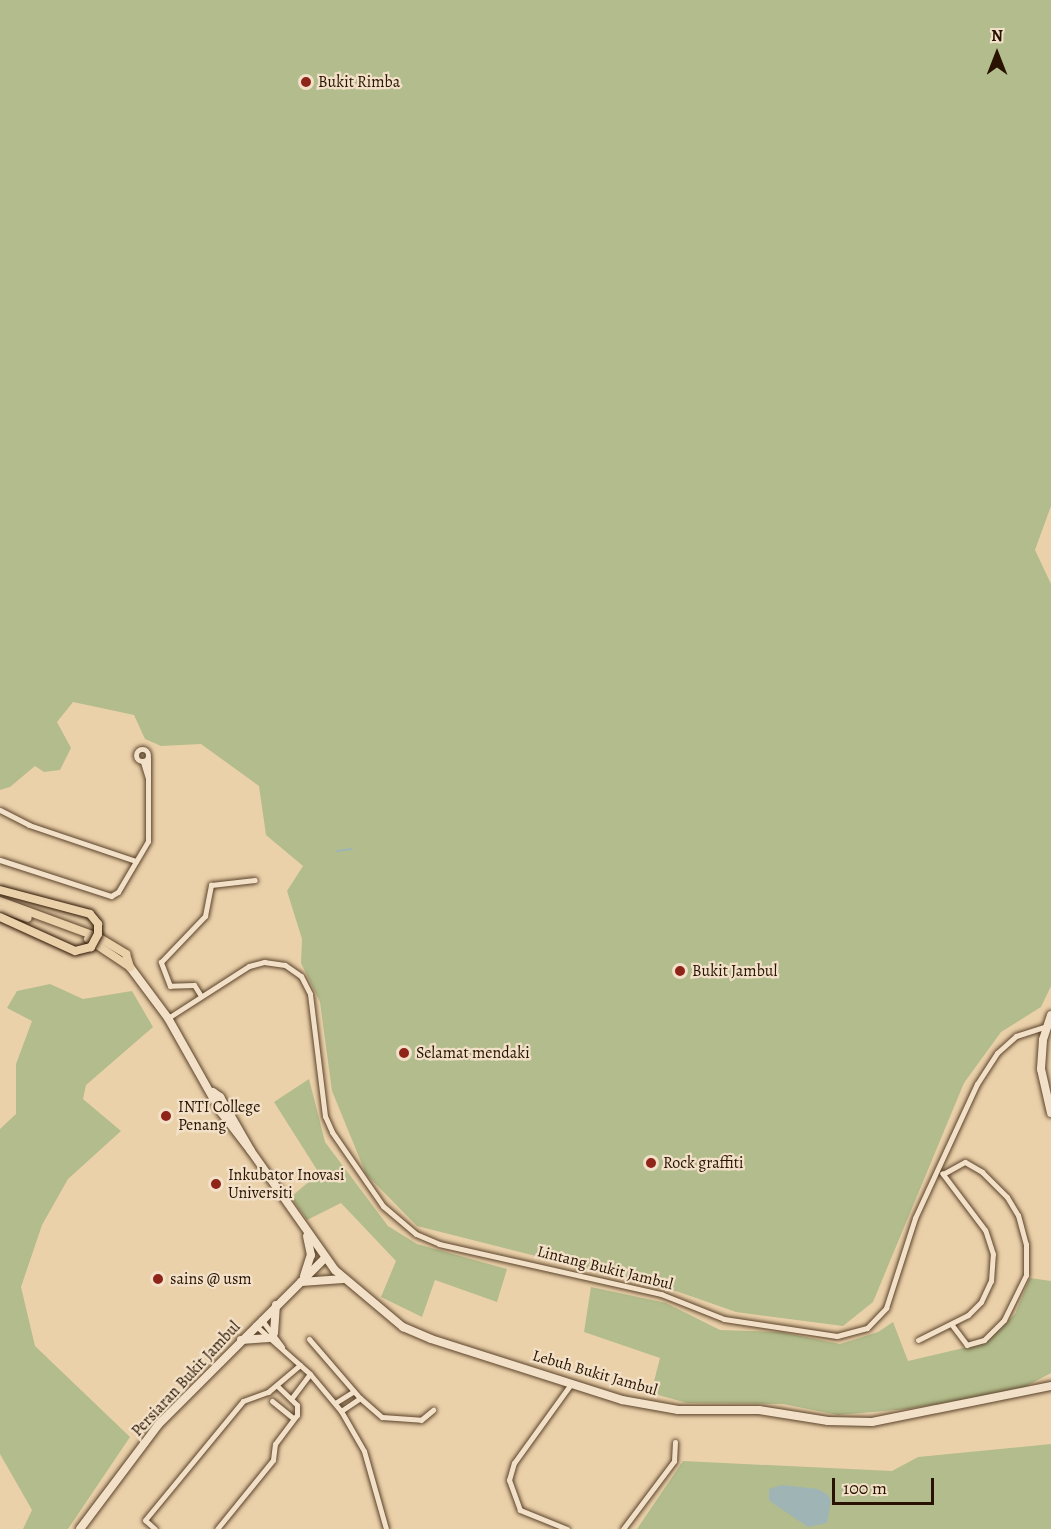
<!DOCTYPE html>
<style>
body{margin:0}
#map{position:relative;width:1051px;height:1529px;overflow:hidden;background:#ebd1aa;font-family:Alegreya,serif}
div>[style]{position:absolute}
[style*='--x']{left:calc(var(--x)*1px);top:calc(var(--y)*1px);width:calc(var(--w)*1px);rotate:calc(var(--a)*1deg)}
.green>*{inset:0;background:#b3bc8c}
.water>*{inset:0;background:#9fb4b5}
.stream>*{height:2px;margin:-1px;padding:0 1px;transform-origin:1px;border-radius:1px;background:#9fb4b5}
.roads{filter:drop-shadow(0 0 2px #5a422a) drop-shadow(0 0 2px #5a422a)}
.street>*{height:5px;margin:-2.5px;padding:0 2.5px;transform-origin:2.5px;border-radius:2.5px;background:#f2e1c8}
.street>.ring{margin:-2.5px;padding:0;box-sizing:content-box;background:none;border:5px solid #f2e1c8;border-radius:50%}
.secondary>*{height:8px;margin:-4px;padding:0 4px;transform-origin:4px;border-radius:4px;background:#f2e1c8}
.primary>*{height:8px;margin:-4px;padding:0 4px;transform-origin:4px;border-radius:4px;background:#ebd1aa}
.bridges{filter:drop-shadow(0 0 2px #291300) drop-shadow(0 0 2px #291300)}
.primary-bridge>*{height:8px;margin:-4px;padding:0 4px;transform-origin:4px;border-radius:4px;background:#ebd1aa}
.dots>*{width:16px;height:16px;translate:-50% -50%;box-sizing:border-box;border:3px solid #f2e1c8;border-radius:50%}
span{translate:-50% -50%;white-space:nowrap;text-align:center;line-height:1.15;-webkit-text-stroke:4.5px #f2e1c8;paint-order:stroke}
.poi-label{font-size:16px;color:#291300}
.left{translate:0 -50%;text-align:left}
.street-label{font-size:16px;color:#291300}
.north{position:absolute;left:967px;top:24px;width:60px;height:60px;-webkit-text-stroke:4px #f2e1c8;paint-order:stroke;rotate:0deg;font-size:16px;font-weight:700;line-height:24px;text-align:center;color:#291300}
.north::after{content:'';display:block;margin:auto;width:21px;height:27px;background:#291300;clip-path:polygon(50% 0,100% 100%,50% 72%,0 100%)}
.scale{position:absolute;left:832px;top:1478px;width:102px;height:27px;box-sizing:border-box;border:3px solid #291300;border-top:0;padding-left:8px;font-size:18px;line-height:21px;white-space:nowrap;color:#291300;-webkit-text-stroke:4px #f2e1c8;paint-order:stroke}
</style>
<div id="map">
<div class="green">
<i style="clip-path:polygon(0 0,1051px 0,1051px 506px,1035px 550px,1051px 584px,1051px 986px,1041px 1007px,1001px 1032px,964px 1083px,873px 1302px,843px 1326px,736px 1312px,679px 1292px,417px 1226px,366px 1174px,332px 1091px,320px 1002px,301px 963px,302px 939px,287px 891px,303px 866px,266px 835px,259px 786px,201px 744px,161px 746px,145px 739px,134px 715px,73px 702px,57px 722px,71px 748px,60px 770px,44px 772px,35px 766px,10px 787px,0 790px)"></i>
<i style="clip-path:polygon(50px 984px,83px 999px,132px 991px,153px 1027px,86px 1085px,83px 1099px,121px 1131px,68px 1179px,42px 1225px,21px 1287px,35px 1346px,130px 1437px,68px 1529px,23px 1529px,32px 1510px,0 1454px,0 1129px,16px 1114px,16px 1064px,32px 1021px,7px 1008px,17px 991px)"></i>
<i style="clip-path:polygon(309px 1079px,325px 1142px,388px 1226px,417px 1244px,507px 1269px,497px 1302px,435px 1280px,422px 1317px,381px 1297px,396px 1261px,341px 1203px,307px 1220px,291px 1197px,319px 1173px,274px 1102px)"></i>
<i style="clip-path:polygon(1030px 1278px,1051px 1281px,1051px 1373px,1019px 1390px,907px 1409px,838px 1415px,783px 1404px,687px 1403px,651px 1393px,660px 1358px,584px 1332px,591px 1287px,666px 1303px,720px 1330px,781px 1332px,840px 1344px,878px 1332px,893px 1322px,908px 1361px,985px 1343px,1015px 1314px)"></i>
<i style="clip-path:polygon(1051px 1444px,1051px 1529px,637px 1529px,683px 1461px,892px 1471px,918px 1457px)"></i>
</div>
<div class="water">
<i style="clip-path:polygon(782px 1485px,818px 1489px,828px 1495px,831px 1501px,827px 1523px,808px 1527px,774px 1504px,769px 1500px,769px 1489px)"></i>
</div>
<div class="stream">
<i style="--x:337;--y:851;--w:15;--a:-8"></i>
</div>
<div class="roads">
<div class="street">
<i class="ring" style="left:136px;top:749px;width:7px;height:7px"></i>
<i style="--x:143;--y:762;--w:17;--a:73"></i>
<i style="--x:148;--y:778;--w:20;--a:-90"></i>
<i style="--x:0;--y:810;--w:33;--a:27"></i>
<i style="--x:29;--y:825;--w:113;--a:18.6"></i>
<i style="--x:0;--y:860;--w:117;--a:18"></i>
<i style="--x:111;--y:896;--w:8;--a:-30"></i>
<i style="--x:118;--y:892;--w:59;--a:-59.5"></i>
<i style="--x:148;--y:841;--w:63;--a:-90"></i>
<i style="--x:201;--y:996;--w:13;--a:-122"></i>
<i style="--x:194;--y:985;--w:24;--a:178"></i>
<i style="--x:170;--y:986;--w:26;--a:-111"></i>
<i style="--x:161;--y:962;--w:64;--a:-46.3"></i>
<i style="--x:205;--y:916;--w:32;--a:-79"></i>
<i style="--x:211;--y:885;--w:44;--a:-6.5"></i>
<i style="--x:168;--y:1018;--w:96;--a:-32.7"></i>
<i style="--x:249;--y:966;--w:16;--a:-15"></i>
<i style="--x:264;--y:962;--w:21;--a:8"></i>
<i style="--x:285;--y:965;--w:19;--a:35"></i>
<i style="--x:301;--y:976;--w:20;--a:63"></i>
<i style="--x:310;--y:994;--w:123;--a:83"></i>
<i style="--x:325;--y:1116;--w:17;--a:66"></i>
<i style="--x:332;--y:1132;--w:90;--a:55.4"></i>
<i style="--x:383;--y:1206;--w:43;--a:40.3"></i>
<i style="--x:416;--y:1234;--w:25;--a:23"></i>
<i style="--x:439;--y:1244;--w:228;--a:12.7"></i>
<i style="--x:661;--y:1294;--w:68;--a:21.6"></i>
<i style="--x:724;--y:1319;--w:114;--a:8.6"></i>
<i style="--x:837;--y:1336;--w:31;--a:-15"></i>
<i style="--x:867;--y:1328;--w:28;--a:-46"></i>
<i style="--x:886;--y:1308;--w:95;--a:-72.1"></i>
<i style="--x:915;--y:1218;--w:148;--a:-65.2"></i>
<i style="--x:977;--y:1084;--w:37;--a:-57"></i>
<i style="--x:997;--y:1053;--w:25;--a:-42"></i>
<i style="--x:1016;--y:1036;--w:33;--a:-18"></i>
<i style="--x:943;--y:1174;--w:25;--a:-29"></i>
<i style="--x:965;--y:1162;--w:20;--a:30"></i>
<i style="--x:982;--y:1172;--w:35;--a:45"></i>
<i style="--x:1007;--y:1197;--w:21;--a:59"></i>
<i style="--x:1018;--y:1215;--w:30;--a:75"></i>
<i style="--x:1026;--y:1244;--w:31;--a:90"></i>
<i style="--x:1026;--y:1275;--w:50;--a:116.1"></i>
<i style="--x:1004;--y:1320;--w:28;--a:135"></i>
<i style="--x:984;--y:1340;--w:18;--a:164"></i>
<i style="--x:967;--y:1345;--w:25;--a:-127"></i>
<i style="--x:261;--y:1319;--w:35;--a:53"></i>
<i style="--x:255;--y:1325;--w:74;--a:41.7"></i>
<i style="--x:310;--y:1374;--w:48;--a:50"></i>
<i style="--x:341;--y:1411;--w:46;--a:60.1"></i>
<i style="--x:364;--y:1451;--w:81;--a:74.2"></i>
<i style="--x:309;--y:1339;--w:78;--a:49.2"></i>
<i style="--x:360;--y:1398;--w:29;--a:41"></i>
<i style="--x:382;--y:1417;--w:39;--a:4"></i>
<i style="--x:421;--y:1420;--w:16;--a:-40"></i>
<i style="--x:918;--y:1340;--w:56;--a:-26.6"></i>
<i style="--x:968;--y:1315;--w:18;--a:-45"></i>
<i style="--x:981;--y:1302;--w:23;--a:-65"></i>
<i style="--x:991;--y:1281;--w:27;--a:-86"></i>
<i style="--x:993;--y:1254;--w:25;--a:-108"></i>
<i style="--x:985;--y:1230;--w:71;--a:-127"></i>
<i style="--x:291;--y:1399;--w:31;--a:-53"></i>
<i style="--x:272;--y:1401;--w:27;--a:39"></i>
<i style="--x:335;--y:1403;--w:22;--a:-32"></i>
<i style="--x:341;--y:1411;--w:23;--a:-34"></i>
<i style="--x:155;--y:1529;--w:13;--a:-138"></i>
<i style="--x:145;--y:1520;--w:154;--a:-50.5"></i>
<i style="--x:243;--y:1401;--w:27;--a:-20"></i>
<i style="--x:268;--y:1392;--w:42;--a:-40.2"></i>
<i style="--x:217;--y:1529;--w:89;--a:-50.9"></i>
<i style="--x:273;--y:1460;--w:16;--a:-83"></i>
<i style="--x:275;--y:1444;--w:36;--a:-53"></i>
<i style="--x:297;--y:1415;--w:10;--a:-90"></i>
<i style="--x:297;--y:1405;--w:28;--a:-136"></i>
<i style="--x:567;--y:1529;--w:51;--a:-158"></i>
<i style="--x:520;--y:1510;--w:32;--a:-110"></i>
<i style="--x:509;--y:1480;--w:18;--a:-74"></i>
<i style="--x:514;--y:1463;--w:97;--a:-54.2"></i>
<i style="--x:623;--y:1529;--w:85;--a:-53.1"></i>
<i style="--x:674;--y:1461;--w:19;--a:-87"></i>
</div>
<div class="secondary">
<i style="--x:130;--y:967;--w:64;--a:53.3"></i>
<i style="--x:168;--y:1018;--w:108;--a:60.6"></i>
<i style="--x:221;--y:1112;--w:49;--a:52.4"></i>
<i style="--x:1051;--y:1015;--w:26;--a:108"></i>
<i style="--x:1043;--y:1040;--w:29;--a:94"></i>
<i style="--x:1041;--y:1069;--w:45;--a:77.2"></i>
<i style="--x:213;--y:1092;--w:9;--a:36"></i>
<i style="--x:220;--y:1097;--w:62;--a:60.1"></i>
<i style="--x:251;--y:1151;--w:146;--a:54.8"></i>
<i style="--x:335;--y:1270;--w:89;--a:40"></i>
<i style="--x:403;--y:1327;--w:30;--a:23"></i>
<i style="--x:431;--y:1339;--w:201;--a:17.7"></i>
<i style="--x:622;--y:1400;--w:57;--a:10.1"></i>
<i style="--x:678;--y:1410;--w:81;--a:0"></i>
<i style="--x:759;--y:1410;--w:70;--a:9.1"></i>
<i style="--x:828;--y:1421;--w:44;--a:1.3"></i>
<i style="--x:872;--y:1422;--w:183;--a:-11.4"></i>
<i style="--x:304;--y:1276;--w:22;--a:-72"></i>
<i style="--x:311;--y:1255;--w:19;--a:-102"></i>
<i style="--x:301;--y:1282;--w:42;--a:-4.1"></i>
<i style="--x:274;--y:1333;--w:28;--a:-86"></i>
<i style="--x:241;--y:1340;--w:28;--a:-4"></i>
<i style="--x:80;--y:1529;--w:130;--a:-53.1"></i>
<i style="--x:158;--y:1425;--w:236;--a:-45"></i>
</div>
<div class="primary">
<i style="--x:0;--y:901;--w:104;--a:20.2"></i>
<i style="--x:98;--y:937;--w:33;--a:31"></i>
<i style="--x:126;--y:954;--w:14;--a:73"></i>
<i style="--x:0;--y:909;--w:29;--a:18"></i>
<i style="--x:88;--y:939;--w:50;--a:33.7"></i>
</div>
</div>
<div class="bridges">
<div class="primary-bridge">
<i style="--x:0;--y:890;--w:93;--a:14.9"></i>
<i style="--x:90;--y:914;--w:13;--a:51"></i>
<i style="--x:98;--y:924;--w:10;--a:90"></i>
<i style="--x:98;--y:934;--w:15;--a:118"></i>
<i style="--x:91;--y:947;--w:16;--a:166"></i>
<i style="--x:75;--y:951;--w:82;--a:-155.6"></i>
</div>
</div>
<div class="dots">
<i style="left:306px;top:82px;background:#8f2418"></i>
<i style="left:680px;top:971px;background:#8f2418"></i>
<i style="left:404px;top:1053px;background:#8f2418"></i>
<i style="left:166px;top:1116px;background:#8f2418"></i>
<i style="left:651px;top:1163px;background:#8f2418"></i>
<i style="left:216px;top:1184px;background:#8f2418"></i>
<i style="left:158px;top:1279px;background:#8f2418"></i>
</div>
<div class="poi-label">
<span class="left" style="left:318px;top:82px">Bukit Rimba</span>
<span class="left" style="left:692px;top:971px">Bukit Jambul</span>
<span class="left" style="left:416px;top:1053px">Selamat mendaki</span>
<span class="left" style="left:178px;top:1116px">INTI College<br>Penang</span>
<span class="left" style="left:663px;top:1163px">Rock graffiti</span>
<span class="left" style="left:228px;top:1184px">Inkubator Inovasi<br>Universiti</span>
<span class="left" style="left:170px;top:1279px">sains @ usm</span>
</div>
<div class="street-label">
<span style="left:605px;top:1268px;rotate:14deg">Lintang Bukit Jambul</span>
<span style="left:595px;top:1373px;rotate:16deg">Lebuh Bukit Jambul</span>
<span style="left:186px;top:1379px;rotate:-47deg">Persiaran Bukit Jambul</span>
</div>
<div class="north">N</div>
<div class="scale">100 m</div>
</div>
